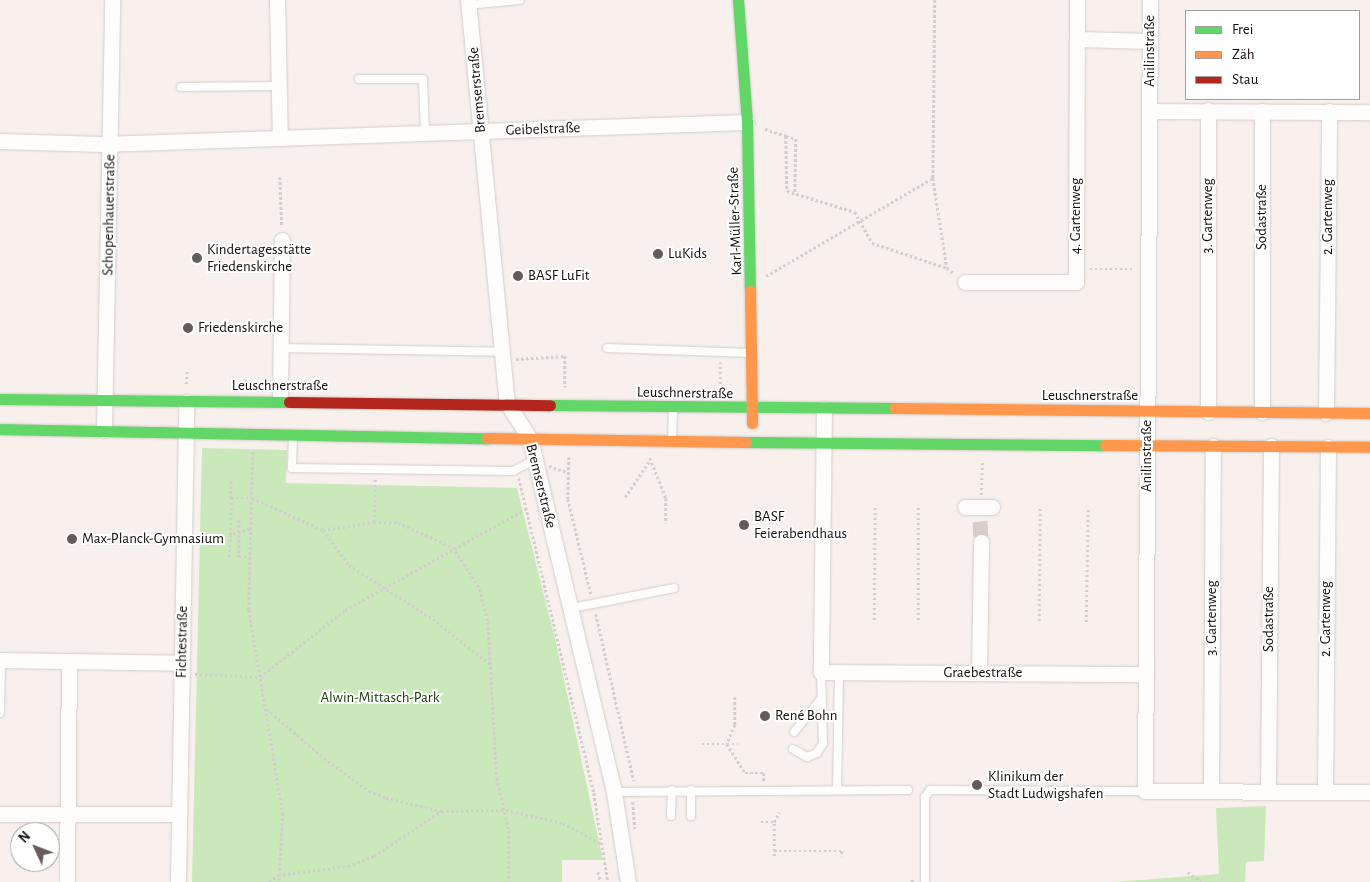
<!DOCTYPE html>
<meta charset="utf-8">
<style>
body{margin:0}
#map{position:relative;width:1370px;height:882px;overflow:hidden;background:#f8f0ed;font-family:"Alegreya Sans",sans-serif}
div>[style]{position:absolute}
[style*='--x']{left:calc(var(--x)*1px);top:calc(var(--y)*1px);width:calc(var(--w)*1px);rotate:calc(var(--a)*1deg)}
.green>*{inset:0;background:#cae8b9}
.street-tunnel>*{height:15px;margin-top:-7.5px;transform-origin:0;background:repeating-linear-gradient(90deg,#d6cecb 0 15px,transparent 0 23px)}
.path>*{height:2.5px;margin-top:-1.25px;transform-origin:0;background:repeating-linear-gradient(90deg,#d1cecd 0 2.5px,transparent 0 5px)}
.roads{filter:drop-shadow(0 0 1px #d4ccc9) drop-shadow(0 0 1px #d4ccc9)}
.lane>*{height:8px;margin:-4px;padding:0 4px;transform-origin:4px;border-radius:4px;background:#fefdfc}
.street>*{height:15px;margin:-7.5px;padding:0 7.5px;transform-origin:7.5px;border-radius:7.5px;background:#fefdfc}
.fast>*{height:11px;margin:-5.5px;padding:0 5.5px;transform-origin:5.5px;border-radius:5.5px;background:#63d668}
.slow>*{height:11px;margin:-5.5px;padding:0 5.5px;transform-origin:5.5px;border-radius:5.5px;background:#ff974d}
.jam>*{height:11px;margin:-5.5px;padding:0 5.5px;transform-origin:5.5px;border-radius:5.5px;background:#b3261e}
.dots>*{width:14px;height:14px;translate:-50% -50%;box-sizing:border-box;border:2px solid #fff;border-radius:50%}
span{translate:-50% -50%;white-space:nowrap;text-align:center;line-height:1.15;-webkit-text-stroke:4px #fff;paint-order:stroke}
.street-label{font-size:15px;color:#150d0a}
.poi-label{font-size:15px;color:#150d0a}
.left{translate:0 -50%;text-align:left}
.park-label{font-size:15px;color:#113800}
.legend{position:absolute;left:1185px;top:10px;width:175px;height:90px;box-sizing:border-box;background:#fff;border:1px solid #a19e9d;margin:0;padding:6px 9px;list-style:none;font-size:15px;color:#150d0a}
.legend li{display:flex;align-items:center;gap:10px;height:25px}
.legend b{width:25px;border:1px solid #a19e9d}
.north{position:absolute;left:10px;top:822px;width:50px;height:50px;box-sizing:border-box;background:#fff;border:1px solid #a19e9d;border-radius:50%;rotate:313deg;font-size:14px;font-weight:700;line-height:20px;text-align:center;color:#150d0a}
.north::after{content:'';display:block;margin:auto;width:18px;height:22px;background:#645c59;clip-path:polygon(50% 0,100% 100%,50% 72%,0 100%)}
</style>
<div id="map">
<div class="green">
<i style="clip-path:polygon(202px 448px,287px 450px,286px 483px,517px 488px,556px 643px,603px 860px,562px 860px,562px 882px,192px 882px)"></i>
<i style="clip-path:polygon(1266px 806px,1264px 861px,1246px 862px,1245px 882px,1114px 882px,1219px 874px,1216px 808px)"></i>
</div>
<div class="street-tunnel">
<i style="--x:980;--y:521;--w:21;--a:87"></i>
</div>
<div class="path">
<i style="--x:935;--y:0;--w:178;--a:90.6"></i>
<i style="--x:933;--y:178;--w:91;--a:81.2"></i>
<i style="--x:947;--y:268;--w:9;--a:36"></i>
<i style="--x:765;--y:129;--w:22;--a:18"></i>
<i style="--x:786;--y:136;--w:55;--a:89"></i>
<i style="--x:787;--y:191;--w:71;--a:17.2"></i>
<i style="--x:855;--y:212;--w:35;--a:61"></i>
<i style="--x:872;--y:243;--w:79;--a:18.4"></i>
<i style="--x:786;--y:136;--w:10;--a:17"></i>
<i style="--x:796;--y:139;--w:55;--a:91"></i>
<i style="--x:280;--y:177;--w:49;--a:87.7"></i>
<i style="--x:1090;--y:269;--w:45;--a:0"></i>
<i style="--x:766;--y:276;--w:194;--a:-30.4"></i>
<i style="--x:516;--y:359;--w:49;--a:-3.5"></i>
<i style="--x:565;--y:356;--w:31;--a:90"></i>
<i style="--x:186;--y:384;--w:13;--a:-86"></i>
<i style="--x:720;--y:389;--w:27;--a:-90"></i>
<i style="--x:253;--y:452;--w:158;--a:91.5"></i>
<i style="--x:249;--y:610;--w:206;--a:80.5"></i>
<i style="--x:283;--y:813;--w:69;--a:93.3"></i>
<i style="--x:569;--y:457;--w:42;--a:91.4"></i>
<i style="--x:568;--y:499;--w:98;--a:76.4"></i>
<i style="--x:650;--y:458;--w:43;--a:68.2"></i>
<i style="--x:666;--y:498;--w:25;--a:90"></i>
<i style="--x:549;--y:466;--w:21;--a:19"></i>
<i style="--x:519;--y:478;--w:324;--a:76.6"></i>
<i style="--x:594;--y:793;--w:90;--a:81.1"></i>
<i style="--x:231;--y:481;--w:17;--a:90"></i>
<i style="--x:981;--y:495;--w:35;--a:-88"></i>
<i style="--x:625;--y:497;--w:45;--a:-56"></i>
<i style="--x:239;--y:520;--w:37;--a:90"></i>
<i style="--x:239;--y:557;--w:11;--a:0"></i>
<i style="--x:374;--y:522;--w:44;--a:-88.7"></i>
<i style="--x:250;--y:529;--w:21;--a:163"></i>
<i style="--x:230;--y:535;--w:37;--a:-88"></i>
<i style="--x:231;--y:498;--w:21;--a:0"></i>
<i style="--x:252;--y:498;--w:78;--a:24.3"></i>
<i style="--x:323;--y:530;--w:52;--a:-8.9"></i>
<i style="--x:374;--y:522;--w:24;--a:2"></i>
<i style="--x:398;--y:523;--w:60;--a:23.6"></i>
<i style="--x:453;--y:547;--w:50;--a:57.3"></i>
<i style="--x:480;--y:589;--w:34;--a:76"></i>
<i style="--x:488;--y:622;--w:156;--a:86.7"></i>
<i style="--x:497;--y:778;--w:54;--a:77.2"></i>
<i style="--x:509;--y:831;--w:51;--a:90"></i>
<i style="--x:323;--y:530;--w:44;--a:53.4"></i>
<i style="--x:349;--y:565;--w:100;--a:32.7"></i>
<i style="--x:433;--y:619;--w:74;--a:38.4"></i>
<i style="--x:229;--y:557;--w:22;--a:-87"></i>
<i style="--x:596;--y:614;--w:171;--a:77.2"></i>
<i style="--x:874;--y:620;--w:114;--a:-89.5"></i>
<i style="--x:918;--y:620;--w:113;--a:-90"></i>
<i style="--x:1039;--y:621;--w:114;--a:-89.5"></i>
<i style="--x:1086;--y:622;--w:114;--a:-89"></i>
<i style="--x:195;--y:674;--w:65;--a:2.6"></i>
<i style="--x:260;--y:677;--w:108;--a:-38.2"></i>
<i style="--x:345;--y:610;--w:207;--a:-29.2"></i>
<i style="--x:735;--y:697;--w:28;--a:90"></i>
<i style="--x:735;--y:725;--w:21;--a:113"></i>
<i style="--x:727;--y:744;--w:34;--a:58"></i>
<i style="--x:745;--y:773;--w:19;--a:0"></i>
<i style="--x:764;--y:773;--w:9;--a:90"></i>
<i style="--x:267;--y:709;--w:75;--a:40.7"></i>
<i style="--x:324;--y:758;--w:56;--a:36.3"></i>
<i style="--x:369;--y:791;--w:18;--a:22"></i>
<i style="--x:386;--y:798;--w:57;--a:13.3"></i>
<i style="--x:441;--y:811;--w:65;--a:-0.9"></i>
<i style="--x:506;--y:810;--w:58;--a:12.8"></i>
<i style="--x:563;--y:823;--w:44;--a:28.3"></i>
<i style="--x:702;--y:744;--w:36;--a:0"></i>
<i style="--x:633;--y:802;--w:27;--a:86"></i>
<i style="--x:761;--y:822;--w:13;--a:0"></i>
<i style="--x:774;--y:851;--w:68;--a:0"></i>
<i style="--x:842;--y:851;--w:5;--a:90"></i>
<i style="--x:774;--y:856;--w:34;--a:-90"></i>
<i style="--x:774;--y:822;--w:11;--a:-63"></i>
<i style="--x:598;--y:872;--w:10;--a:73"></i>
<i style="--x:1188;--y:872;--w:17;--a:36"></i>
<i style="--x:269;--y:882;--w:11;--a:-38"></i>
<i style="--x:278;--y:875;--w:71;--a:-7.3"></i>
<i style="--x:348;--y:866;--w:28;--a:-21"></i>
<i style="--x:374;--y:856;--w:81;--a:-33.9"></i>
<i style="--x:912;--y:882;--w:3;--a:-90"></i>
</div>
<div class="roads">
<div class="lane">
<i style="--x:469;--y:5;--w:51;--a:-5.6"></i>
<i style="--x:359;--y:79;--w:64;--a:0"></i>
<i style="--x:423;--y:79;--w:54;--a:87.9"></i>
<i style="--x:181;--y:87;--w:98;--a:-0.6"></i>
<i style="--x:281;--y:348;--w:220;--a:1"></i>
<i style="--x:607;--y:348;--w:143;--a:2"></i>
<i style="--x:293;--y:436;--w:32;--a:92"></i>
<i style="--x:292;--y:468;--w:221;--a:0.8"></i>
<i style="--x:513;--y:471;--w:25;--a:-27"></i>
<i style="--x:672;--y:439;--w:31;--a:-88"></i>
<i style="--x:572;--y:608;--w:104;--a:-11.1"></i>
<i style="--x:0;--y:713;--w:53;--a:-88.9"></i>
<i style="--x:794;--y:732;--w:43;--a:-50.7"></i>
<i style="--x:793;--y:749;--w:16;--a:30"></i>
<i style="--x:807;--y:757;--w:11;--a:-22"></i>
<i style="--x:817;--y:753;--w:12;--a:-59"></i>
<i style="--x:823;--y:743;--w:71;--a:-91.6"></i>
<i style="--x:837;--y:790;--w:118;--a:-89"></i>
<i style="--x:614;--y:792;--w:294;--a:-0.4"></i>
<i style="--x:671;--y:816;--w:26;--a:-88"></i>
<i style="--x:691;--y:816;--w:26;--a:-90"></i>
<i style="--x:925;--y:882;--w:85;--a:-90"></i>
<i style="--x:925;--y:797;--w:9;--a:-54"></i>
<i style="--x:930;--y:790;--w:215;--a:0.3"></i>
</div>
<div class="street">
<i style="--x:277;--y:0;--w:138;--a:88.8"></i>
<i style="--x:468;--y:0;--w:405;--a:84.5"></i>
<i style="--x:507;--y:403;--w:43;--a:57.4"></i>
<i style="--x:530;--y:439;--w:363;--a:76.6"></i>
<i style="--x:614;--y:792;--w:91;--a:81.2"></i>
<i style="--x:1077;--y:0;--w:39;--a:90"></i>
<i style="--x:1150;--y:0;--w:791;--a:90.36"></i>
<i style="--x:1145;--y:791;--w:225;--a:0.3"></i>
<i style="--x:1150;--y:111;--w:220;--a:0.3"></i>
<i style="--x:0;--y:141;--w:103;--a:1.7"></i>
<i style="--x:103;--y:144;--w:644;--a:-1.96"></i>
<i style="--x:965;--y:282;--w:111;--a:0"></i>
<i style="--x:1076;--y:282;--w:243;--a:-89.8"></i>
<i style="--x:1077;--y:39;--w:73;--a:1.6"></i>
<i style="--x:280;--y:400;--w:160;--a:-89.3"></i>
<i style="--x:824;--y:409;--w:263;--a:90.7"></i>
<i style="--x:821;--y:672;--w:325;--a:0.4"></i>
<i style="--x:1208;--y:412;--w:302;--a:-90"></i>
<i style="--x:1262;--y:412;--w:301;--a:-90"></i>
<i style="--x:1326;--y:413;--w:302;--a:-89.4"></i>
<i style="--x:104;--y:430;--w:430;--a:-88.9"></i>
<i style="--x:965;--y:507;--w:27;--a:0"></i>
<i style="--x:0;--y:660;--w:182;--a:0.9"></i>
<i style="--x:979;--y:673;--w:131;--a:-89.1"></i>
<i style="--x:1211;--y:791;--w:345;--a:-89.7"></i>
<i style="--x:1268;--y:791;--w:345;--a:-89.5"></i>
<i style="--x:1325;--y:792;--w:345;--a:-89.5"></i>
<i style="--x:0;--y:814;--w:179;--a:0"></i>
<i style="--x:67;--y:882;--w:220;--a:-89.5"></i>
<i style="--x:178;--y:882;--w:480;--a:-89"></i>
</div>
<div class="fast">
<i style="--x:738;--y:0;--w:122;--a:85.8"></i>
<i style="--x:747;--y:122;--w:169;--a:89"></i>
<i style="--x:0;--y:399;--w:289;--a:0.6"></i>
<i style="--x:550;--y:405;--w:344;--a:0.5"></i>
<i style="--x:0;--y:429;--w:487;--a:1.1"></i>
<i style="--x:746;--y:442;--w:359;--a:0.5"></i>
</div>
<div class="slow">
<i style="--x:750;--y:291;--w:132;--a:89.1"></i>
<i style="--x:894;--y:408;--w:476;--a:0.6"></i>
<i style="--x:487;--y:438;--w:259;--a:0.9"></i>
<i style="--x:1105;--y:445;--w:265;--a:0.4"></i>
</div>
<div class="jam">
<i style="--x:289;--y:402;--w:261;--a:0.7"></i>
</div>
</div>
<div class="dots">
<i style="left:658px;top:254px;background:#645c59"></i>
<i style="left:197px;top:258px;background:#645c59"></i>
<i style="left:518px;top:276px;background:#645c59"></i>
<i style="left:188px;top:328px;background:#645c59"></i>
<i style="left:744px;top:525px;background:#645c59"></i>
<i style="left:72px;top:539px;background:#645c59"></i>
<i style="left:765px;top:716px;background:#645c59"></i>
<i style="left:977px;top:785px;background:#645c59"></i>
</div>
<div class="street-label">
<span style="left:1150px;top:51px;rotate:-90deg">Anilinstraße</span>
<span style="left:477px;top:90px;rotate:-95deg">Bremserstraße</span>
<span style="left:543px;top:129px;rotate:-2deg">Geibelstraße</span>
<span style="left:109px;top:215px;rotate:-89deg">Schopenhauerstraße</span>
<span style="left:1076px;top:216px;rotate:-90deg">4. Gartenweg</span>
<span style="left:1208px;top:216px;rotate:-90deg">3. Gartenweg</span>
<span style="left:1262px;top:217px;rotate:-90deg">Sodastraße</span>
<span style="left:1328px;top:217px;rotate:-90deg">2. Gartenweg</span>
<span style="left:735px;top:221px;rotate:-92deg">Karl-Müller-Straße</span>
<span style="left:280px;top:386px">Leuschnerstraße</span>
<span style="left:685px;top:393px;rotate:1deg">Leuschnerstraße</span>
<span style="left:1090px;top:396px">Leuschnerstraße</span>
<span style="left:1147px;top:456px;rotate:-90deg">Anilinstraße</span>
<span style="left:541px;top:486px;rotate:76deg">Bremserstraße</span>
<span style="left:1212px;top:618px;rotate:-90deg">3. Gartenweg</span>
<span style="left:1269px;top:619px;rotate:-90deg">Sodastraße</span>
<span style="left:1326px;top:619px;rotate:-90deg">2. Gartenweg</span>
<span style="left:182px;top:642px;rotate:-89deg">Fichtestraße</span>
<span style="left:983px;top:673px">Graebestraße</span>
</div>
<div class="poi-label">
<span class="left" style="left:207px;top:258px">Kindertagesstätte<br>Friedenskirche</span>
<span class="left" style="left:668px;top:254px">LuKids</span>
<span class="left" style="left:528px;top:276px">BASF LuFit</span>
<span class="left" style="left:198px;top:328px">Friedenskirche</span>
<span class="left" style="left:754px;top:525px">BASF<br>Feierabendhaus</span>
<span class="left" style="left:82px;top:539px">Max-Planck-Gymnasium</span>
<span class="left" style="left:775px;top:716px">René Bohn</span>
<span class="left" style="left:988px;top:785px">Klinikum der<br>Stadt Ludwigshafen</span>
</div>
<div class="park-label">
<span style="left:380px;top:698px">Alwin-Mittasch-Park</span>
</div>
<ul class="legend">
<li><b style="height:6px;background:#63d668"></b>Frei</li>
<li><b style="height:6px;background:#ff974d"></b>Zäh</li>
<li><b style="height:6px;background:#b3261e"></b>Stau</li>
</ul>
<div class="north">N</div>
</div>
